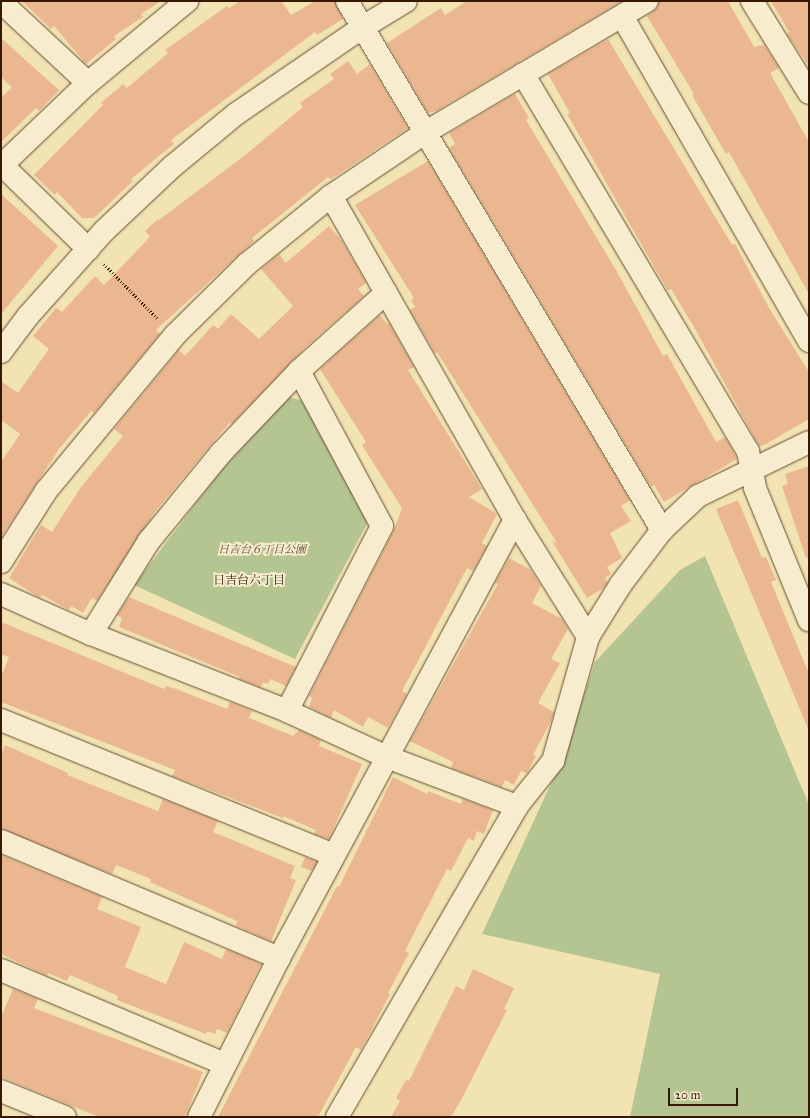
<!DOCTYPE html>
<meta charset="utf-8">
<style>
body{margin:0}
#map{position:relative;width:810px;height:1118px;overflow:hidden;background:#f2e3b3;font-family:"IM FELL Great Primer","Noto Serif JP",serif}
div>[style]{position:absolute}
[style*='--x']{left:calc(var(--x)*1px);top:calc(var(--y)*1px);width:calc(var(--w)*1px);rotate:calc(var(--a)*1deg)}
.green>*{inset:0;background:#b5c591}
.building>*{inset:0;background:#eab791}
.path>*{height:2.5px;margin-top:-1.25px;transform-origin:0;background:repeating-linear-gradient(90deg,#361804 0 1px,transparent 0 3px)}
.roads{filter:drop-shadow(0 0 1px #654b30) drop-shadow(0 0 1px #654b30)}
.minor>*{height:22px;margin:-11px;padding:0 11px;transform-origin:11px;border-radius:11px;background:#f7edce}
span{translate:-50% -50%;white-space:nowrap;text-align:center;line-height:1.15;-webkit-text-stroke:4px #f7edce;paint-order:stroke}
.park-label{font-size:11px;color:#5c4c2e;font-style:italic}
.neighbourhood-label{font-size:12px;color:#361804}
.frame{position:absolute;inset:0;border:2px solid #361804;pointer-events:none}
.scale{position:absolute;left:668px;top:1088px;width:70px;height:18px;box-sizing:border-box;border:2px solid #361804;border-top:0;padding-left:5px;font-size:12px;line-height:14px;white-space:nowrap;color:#361804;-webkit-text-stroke:3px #f7edce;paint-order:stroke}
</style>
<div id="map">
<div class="green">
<i style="clip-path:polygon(288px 397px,305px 401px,368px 522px,295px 659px,134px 585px,218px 474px)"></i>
<i style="clip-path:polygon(705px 556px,809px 805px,809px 1117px,630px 1117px,660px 974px,482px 934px,564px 755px,595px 662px,680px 570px)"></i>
</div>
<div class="building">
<i style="clip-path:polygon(22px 1px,161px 1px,141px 14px,143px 17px,114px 36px,116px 39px,86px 64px,54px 26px,51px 29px)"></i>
<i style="clip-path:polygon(240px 1px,281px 1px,291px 15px,315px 1px,335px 1px,343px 19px,317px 35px,315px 32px,171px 140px,174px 144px,131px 179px,133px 181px,94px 218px,82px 218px,57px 192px,55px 195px,34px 175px,103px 105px,101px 103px,123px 84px,127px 88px,168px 53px,165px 50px,227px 6px,229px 8px)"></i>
<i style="clip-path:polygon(467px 1px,622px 1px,436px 111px,428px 113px,387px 43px,441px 8px,445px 15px)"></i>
<i style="clip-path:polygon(659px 1px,728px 1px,754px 47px,764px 45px,779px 68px,770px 73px,809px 142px,809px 294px,729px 152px,726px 154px,692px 95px,694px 94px,647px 16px,658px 7px)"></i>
<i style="clip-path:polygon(771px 1px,809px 1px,809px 66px,787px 34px,789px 32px)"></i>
<i style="clip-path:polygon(1px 38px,59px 90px,39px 111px,36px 108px,1px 142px,1px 98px,12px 87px,1px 77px)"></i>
<i style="clip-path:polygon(608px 39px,732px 245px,735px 244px,769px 308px,809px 372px,809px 419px,766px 444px,759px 446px,694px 327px,671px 289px,668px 291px,567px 114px,570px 113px,548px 74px)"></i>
<i style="clip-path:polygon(348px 61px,357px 74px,370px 64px,408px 128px,336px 176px,330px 179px,328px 177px,252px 238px,254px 241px,156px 330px,160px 334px,94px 413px,91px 411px,59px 449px,1px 538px,1px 462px,20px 434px,1px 420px,1px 381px,18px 393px,49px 349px,33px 336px,56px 308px,62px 312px,95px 276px,104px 285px,150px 237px,145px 231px,158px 219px,159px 220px,244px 156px,303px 107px,300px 103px,334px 79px,330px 74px)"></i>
<i style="clip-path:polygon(515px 94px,529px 118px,526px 120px,616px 270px,663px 356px,667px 354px,716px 442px,725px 437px,736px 456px,737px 459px,664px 502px,654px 485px,651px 487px,449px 148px,455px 144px,449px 133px)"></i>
<i style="clip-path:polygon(428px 161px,630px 500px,621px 506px,631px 521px,610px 533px,622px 558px,607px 567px,611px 574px,605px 578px,608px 582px,604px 588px,587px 598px,552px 541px,557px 543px,437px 352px,435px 353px,410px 310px,415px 307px,411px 300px,414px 298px,355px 205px)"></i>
<i style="clip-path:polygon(1px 194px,58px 246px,1px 314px)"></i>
<i style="clip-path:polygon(329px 226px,342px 241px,366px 283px,358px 289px,364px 296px,307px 346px,232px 424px,230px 422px,155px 512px,97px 601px,92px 598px,83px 613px,71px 606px,69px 610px,42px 595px,40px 598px,9px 578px,41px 525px,52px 532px,81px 487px,123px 436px,114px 429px,179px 350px,185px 356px,213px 325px,218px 329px,231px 314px,259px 339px,293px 306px,261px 269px,279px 254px,286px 263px)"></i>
<i style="clip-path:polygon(380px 315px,387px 324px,389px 323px,414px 367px,408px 370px,482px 489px,469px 497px,497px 514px,482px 543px,487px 546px,473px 571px,467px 568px,402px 691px,407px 694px,388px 728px,368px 717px,363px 727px,334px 710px,331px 718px,309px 707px,312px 698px,309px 696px,393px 532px,402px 508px,362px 445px,366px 442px,320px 369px)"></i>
<i style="clip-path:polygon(809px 466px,809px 557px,806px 558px,782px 486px,788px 484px,785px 474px)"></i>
<i style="clip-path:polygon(738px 500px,762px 558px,766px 557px,776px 580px,771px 582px,809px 674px,809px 731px,716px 509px)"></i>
<i style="clip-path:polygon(509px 558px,531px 570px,541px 586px,532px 603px,562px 619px,568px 629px,551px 659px,560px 663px,538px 703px,554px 712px,552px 719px,533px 755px,536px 756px,527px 773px,521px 771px,514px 785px,505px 780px,502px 787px,451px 768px,453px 762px,410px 741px,498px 584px,495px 583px)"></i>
<i style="clip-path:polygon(129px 597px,205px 629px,296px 667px,286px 686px,270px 679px,268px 684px,263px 682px,261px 687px,239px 679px,240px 677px,119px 627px,122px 618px,117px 615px)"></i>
<i style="clip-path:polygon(1px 622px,164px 689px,166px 686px,176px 689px,227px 709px,230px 702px,252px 711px,249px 718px,293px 736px,299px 730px,321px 740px,319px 746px,362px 764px,329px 839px,314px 834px,316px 830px,283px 816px,283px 818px,172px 776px,175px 770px,1px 702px,1px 677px,9px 657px,1px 654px)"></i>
<i style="clip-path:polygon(5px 745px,68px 773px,67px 775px,158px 811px,163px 799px,218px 821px,213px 832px,295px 866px,290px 878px,296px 880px,271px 941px,236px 926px,237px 921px,150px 882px,151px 879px,116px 865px,112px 874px,1px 829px,1px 755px)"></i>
<i style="clip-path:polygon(393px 777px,427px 794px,428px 791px,461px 804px,463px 799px,493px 810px,484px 834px,477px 831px,474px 841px,468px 838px,451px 871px,447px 869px,405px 951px,409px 953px,388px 993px,390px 994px,361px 1050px,356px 1047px,318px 1117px,218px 1117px,337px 886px,339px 887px)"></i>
<i style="clip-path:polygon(1px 855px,102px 897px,97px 909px,141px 927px,125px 967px,166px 984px,184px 942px,222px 959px,226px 949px,261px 964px,227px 1033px,217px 1029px,215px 1034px,207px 1031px,206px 1034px,117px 1000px,118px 996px,70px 975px,67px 981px,48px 973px,47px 976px,1px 954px)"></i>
<i style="clip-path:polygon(305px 857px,317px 862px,312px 871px,301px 867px)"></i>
<i style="clip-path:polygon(473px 969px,514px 988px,504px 1009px,507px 1010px,461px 1100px,451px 1117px,391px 1117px,400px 1101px,396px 1098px,406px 1080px,409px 1081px,456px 986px,464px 990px)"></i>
<i style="clip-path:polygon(13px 989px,38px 999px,34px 1008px,203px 1072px,185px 1117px,99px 1117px,1px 1077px,1px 1017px)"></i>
</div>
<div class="path">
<i style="--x:104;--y:264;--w:77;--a:45.5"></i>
</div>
<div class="roads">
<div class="minor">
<i style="--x:347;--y:1;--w:616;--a:59.23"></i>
<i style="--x:752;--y:1;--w:108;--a:58.2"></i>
<i style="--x:1;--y:2;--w:119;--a:43"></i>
<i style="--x:622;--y:16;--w:375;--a:60.1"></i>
<i style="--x:523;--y:74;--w:439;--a:59.2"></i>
<i style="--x:748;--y:451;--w:38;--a:79"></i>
<i style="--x:755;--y:488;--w:143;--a:67.8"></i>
<i style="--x:1;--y:164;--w:122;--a:44.3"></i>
<i style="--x:1;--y:166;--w:120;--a:-43.7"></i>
<i style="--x:88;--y:83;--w:129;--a:-39.6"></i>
<i style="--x:331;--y:196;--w:373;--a:60.4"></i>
<i style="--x:515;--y:520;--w:138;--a:58"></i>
<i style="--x:1;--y:352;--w:45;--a:-53.1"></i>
<i style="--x:28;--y:316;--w:114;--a:-48.2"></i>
<i style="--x:104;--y:231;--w:95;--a:-43.3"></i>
<i style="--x:173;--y:166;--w:82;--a:-39.5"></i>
<i style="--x:236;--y:114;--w:154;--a:-34.4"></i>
<i style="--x:363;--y:27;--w:50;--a:-31.2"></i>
<i style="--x:1;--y:562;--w:84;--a:-57.6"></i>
<i style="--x:46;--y:491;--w:202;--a:-50.4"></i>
<i style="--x:175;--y:335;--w:101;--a:-44.6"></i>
<i style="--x:247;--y:264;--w:108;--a:-39"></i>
<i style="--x:331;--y:196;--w:115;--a:-34"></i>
<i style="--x:426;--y:132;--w:257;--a:-30.7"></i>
<i style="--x:1;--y:594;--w:98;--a:24"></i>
<i style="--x:91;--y:634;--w:211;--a:21.4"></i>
<i style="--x:287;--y:711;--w:110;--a:24.7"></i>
<i style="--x:387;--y:757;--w:139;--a:20.7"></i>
<i style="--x:91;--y:634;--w:110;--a:-58.1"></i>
<i style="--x:149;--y:541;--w:114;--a:-50.7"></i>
<i style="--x:221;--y:453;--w:113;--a:-46.4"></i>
<i style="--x:299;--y:371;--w:117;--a:-41.9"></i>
<i style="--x:287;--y:711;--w:208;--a:-62.8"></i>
<i style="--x:382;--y:526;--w:176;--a:-118.2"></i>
<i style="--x:1;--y:720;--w:359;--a:22.1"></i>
<i style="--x:1;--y:841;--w:302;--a:22.8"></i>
<i style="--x:1;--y:970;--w:243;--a:22.8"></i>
<i style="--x:1;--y:1091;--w:69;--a:22.1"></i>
<i style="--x:199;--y:1117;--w:178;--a:-63.3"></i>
<i style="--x:279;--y:958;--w:498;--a:-61.7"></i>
<i style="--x:337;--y:1117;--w:359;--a:-59.9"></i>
<i style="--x:517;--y:806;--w:58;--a:-51.3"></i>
<i style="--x:553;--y:761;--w:129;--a:-74.2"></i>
<i style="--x:588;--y:637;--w:62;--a:-58.1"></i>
<i style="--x:621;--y:584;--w:68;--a:-52.8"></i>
<i style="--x:662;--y:530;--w:50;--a:-43.4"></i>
<i style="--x:698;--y:496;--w:123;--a:-25.9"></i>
</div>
</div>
<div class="park-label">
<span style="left:262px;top:550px">日吉台６丁目公園</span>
</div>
<div class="neighbourhood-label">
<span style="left:249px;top:581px">日吉台六丁目</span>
</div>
<div class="frame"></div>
<div class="scale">20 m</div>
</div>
